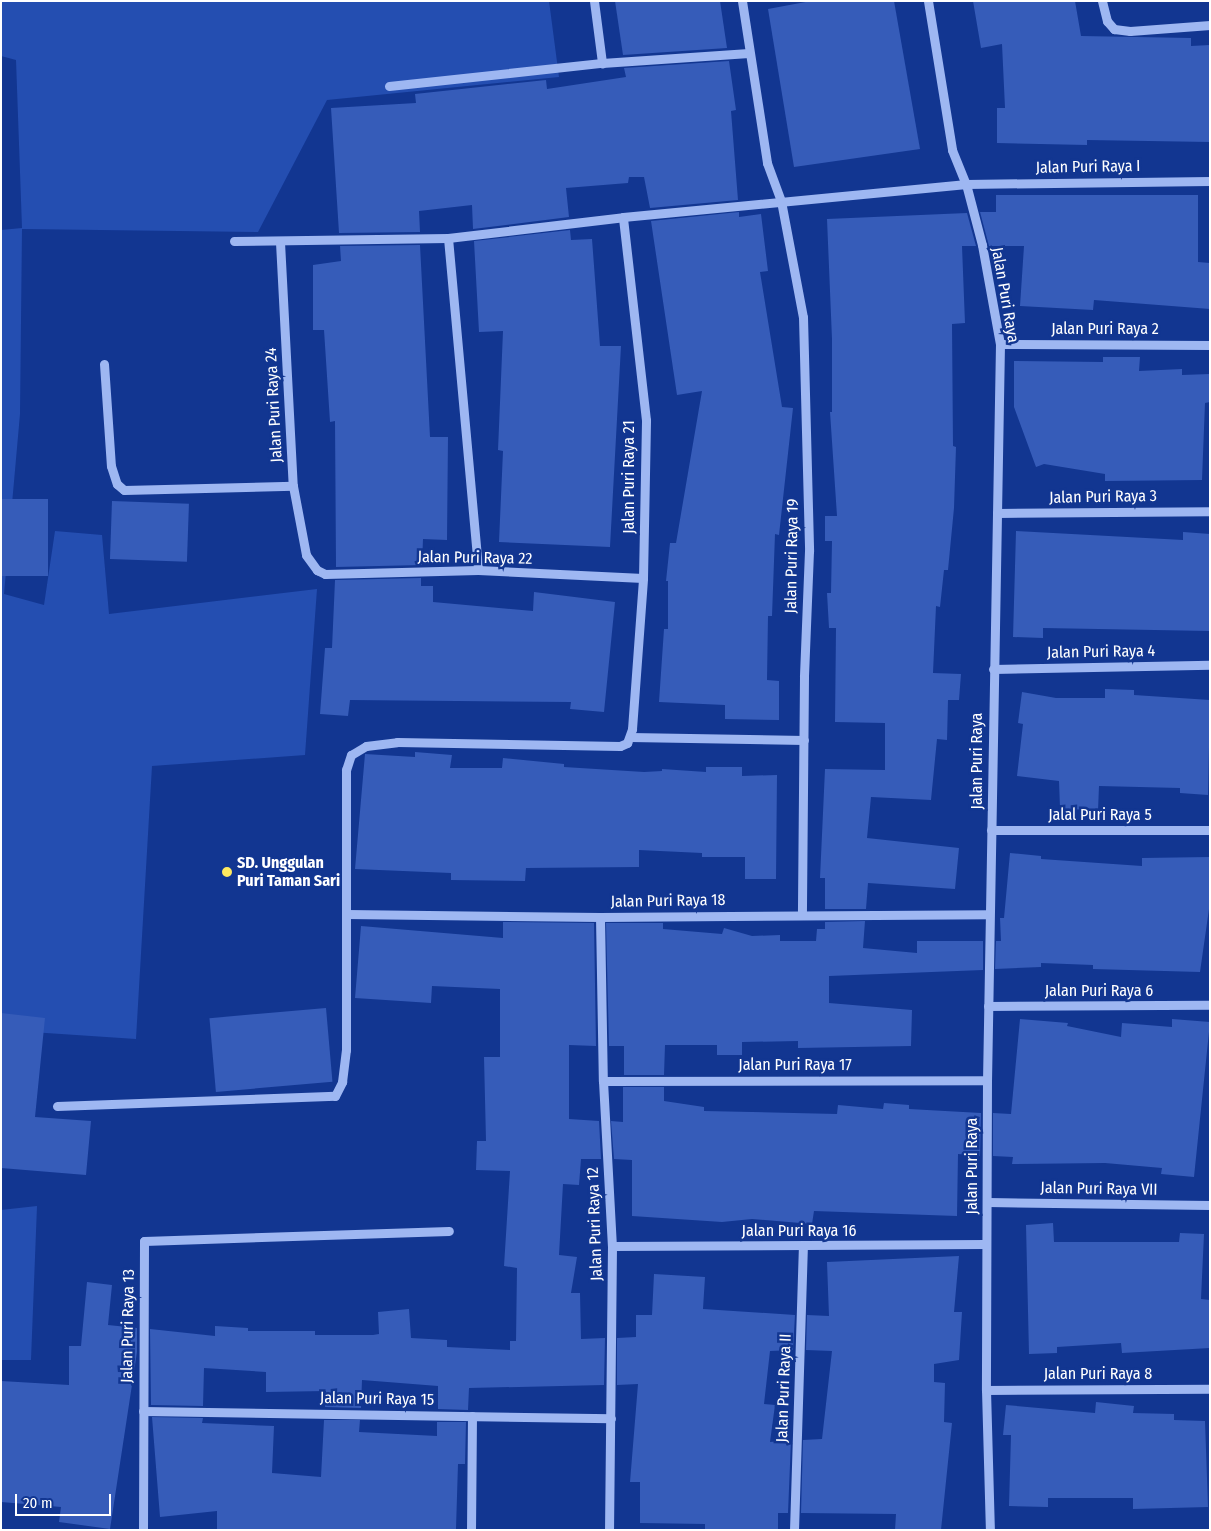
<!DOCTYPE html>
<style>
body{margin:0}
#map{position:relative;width:1211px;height:1531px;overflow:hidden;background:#123691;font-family:"Fira Sans Condensed",sans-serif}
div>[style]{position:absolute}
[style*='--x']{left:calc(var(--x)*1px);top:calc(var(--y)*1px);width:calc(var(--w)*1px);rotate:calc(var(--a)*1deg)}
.green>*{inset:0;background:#244eb1}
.building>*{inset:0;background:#365cb9;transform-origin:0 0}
.minor>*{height:9px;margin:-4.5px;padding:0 4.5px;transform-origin:4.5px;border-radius:4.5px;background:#9eb7f2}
.dots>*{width:14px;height:14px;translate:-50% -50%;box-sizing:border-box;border:2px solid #123691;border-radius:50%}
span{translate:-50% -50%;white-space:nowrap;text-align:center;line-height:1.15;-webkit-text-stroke:5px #123691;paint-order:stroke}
.street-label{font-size:16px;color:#fff}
.poi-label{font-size:16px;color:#fff;font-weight:700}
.left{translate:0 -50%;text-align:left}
.frame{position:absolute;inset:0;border:2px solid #fff;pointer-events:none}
.scale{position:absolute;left:15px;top:1494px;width:96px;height:22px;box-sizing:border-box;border:2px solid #fff;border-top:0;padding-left:6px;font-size:15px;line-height:18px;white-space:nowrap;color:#fff;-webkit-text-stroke:4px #123691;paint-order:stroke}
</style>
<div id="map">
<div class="green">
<i style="clip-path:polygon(1px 1px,549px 1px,559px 77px,327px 100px,258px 232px,22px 229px,20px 414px,4px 594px,44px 605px,55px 531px,102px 535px,109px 614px,317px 589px,305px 755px,152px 766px,136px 1039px,1px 1030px,1px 230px,22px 228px,16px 60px,1px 56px)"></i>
<i style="clip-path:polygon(37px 1206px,31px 1360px,1px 1360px,1px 1210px)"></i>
</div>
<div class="building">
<i style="clip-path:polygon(615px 1px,720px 1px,727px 48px,623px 55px)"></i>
<i style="clip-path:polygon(811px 1px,894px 1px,920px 149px,794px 167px,768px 9px)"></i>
<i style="clip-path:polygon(973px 1px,1075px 1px,1081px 36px,1191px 38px,1191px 46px,1210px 45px,1210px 142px,1087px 140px,1087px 145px,997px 143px,997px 108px,1005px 108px,1002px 44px,981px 48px)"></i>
<i style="clip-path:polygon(729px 61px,736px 110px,731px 111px,738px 200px,650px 208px,644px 177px,629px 177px,628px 183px,566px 188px,569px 217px,473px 229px,472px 205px,419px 211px,420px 232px,339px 233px,331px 108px,416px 103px,415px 94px,546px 80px,547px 89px,626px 77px,624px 68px)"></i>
<i style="clip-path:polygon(996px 195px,1198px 195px,1198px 262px,1210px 263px,1210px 309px,1094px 300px,1093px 310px,1020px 306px,1024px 246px,989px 246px,980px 212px,996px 212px)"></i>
<i style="clip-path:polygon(739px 212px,739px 217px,761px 214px,768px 271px,760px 272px,782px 407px,793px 408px,779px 535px,775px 534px,772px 616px,768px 616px,767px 680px,779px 681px,779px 720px,725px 719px,725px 705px,659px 702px,664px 629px,668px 629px,668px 581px,666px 581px,670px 543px,676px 543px,702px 391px,677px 395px,651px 221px)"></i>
<i style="clip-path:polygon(967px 213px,976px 246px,962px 246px,965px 323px,952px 324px,953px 446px,956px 447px,954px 508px,948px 570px,944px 570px,940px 607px,936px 606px,933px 673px,961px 674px,959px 700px,948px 700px,947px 740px,937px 739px,931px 800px,871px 797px,867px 838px,959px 848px,955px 889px,868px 883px,866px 909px,825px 909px,825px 878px,820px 878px,825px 769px,885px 770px,885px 723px,835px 722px,836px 628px,829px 628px,827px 593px,831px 593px,832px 541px,825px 541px,825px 516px,837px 516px,830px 412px,832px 412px,832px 339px,827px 219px)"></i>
<i style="clip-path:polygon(570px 230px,571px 240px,592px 239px,600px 346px,621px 346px,610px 547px,499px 542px,503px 451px,498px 450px,503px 331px,479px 332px,474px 241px)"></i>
<i style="clip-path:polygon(420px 245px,430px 437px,448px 437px,447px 540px,423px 539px,422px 565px,336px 567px,335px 421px,330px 422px,324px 330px,313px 330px,313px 265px,341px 261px,340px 246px)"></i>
<i style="clip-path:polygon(1103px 357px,1140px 357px,1139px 371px,1182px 369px,1182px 375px,1210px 374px,1210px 402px,1205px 403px,1202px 480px,1105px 481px,1105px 474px,1044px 464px,1036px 467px,1014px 407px,1014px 361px,1103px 362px)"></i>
<i style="left:48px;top:499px;width:77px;height:46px;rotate:90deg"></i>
<i style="left:112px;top:501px;width:77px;height:58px;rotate:2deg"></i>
<i style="clip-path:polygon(1016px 531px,1183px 540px,1183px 532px,1210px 534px,1210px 631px,1043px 628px,1043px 638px,1013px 637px)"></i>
<i style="clip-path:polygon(421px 578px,421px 586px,433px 586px,433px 602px,533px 611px,534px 592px,615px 602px,604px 712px,570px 709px,571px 702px,350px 700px,348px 716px,320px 714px,325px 648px,332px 648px,335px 580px)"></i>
<i style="clip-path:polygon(1105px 689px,1134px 690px,1134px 695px,1210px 700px,1208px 795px,1180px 793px,1180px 788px,1099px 786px,1098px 811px,1060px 808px,1059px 781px,1017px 776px,1023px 724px,1018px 723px,1022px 692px,1056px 698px,1105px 698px)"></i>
<i style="clip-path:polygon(415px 752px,452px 755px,450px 768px,502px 768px,503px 758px,564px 764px,564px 767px,644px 772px,662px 771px,662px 769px,706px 772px,706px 767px,742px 767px,742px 776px,777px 775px,776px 879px,745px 879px,745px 857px,702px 857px,702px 853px,639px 850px,639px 867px,526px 868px,525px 881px,451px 880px,451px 873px,355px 869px,365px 754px,415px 757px)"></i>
<i style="clip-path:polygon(1010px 853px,1041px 856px,1041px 859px,1142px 866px,1142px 858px,1210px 857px,1210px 902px,1200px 972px,1093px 969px,1093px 965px,1041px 963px,1041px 967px,995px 969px,996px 941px,1001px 941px,1000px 918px,1004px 918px)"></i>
<i style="clip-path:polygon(865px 921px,863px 948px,917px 953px,917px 941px,983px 941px,983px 970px,829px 976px,829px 1003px,912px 1010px,911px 1046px,798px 1048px,798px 1041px,742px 1042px,742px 1055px,717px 1055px,717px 1045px,665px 1045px,664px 1075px,624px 1075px,624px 1046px,609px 1046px,606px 923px,663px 923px,663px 929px,722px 934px,724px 928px,752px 936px,780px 935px,780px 941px,816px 941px,817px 929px,825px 929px,825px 922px)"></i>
<i style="clip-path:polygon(503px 922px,594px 923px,596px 1046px,569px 1045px,569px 1119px,599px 1121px,601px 1159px,581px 1159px,579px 1185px,563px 1184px,559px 1255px,577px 1257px,571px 1293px,580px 1293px,581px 1339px,605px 1338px,604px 1385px,469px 1388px,468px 1410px,438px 1409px,438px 1386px,362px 1380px,361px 1408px,325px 1407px,326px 1391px,266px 1392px,266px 1372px,204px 1368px,203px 1406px,151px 1405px,150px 1329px,215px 1336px,215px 1326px,248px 1328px,248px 1331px,315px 1331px,315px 1335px,373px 1335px,379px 1334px,378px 1312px,409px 1309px,411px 1338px,447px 1340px,447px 1347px,510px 1350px,510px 1341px,516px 1341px,517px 1268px,504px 1266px,510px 1171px,476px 1170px,477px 1141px,486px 1141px,484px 1057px,500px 1057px,500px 989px,432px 986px,431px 1003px,355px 998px,361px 926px,503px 938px)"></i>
<i style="left:326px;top:1008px;width:74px;height:117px;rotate:85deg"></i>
<i style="clip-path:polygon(1px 1013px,45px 1018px,35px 1117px,91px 1121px,86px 1175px,1px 1168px)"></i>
<i style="clip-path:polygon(1020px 1019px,1068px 1023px,1067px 1026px,1121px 1037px,1122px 1023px,1172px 1027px,1172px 1019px,1210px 1022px,1194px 1177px,1161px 1174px,1162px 1168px,1105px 1163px,1012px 1164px,1013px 1157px,993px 1156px,993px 1113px,1011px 1114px)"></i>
<i style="clip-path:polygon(623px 1087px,664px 1087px,664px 1101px,704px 1107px,704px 1111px,837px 1114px,838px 1105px,883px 1109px,884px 1103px,909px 1105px,909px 1109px,981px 1113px,980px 1156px,958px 1154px,957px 1216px,814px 1211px,812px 1224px,752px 1219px,722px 1222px,632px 1216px,632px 1160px,614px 1159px,611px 1121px,623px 1122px)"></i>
<i style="clip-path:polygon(1053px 1223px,1054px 1242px,1179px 1242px,1180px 1233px,1204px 1234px,1201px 1299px,1210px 1300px,1210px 1348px,1122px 1353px,1121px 1343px,1057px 1347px,1057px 1353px,1029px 1354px,1026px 1225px)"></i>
<i style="clip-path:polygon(959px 1256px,954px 1312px,962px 1312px,959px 1360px,934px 1364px,934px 1382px,945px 1383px,944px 1422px,952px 1423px,941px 1530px,895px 1530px,896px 1514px,801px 1513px,803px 1440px,822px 1439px,832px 1351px,806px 1350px,807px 1315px,829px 1316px,827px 1262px)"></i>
<i style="clip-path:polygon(654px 1274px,705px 1277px,703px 1309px,795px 1315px,793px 1350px,770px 1351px,764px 1404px,775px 1405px,770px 1442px,791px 1440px,788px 1513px,778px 1513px,778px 1530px,705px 1530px,705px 1524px,640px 1523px,640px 1482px,630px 1482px,638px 1384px,617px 1385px,617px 1338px,636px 1337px,636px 1315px,652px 1315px)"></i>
<i style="clip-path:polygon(87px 1282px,112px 1285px,108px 1325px,137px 1328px,137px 1352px,110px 1529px,59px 1522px,61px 1507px,1px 1502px,1px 1381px,69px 1385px,69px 1346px,81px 1346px)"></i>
<i style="clip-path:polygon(1096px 1402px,1134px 1406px,1133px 1413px,1174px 1414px,1174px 1420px,1205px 1421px,1208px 1507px,1133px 1509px,1133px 1498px,1048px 1498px,1048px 1507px,1009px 1506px,1011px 1435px,1003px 1435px,1006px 1405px,1095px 1413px)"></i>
<i style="clip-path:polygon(152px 1417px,203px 1418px,202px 1423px,274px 1426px,272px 1473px,321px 1477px,324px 1420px,360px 1420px,359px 1432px,437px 1436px,437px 1422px,466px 1422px,465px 1464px,458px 1464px,456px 1529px,217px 1530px,217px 1511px,160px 1517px)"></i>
</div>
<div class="minor">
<i style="--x:594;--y:1;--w:63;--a:82.6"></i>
<i style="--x:742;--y:1;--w:164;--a:81.2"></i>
<i style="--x:767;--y:163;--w:40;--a:69.8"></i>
<i style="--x:781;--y:201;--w:118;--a:79.3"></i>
<i style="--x:803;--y:317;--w:234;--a:88.5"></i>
<i style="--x:809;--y:551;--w:126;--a:92.3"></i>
<i style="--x:804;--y:677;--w:237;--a:90.5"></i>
<i style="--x:928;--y:1;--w:151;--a:80.8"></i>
<i style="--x:952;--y:150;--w:37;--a:68"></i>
<i style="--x:966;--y:184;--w:63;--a:75.3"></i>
<i style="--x:982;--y:245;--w:101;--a:79.7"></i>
<i style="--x:1000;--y:344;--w:736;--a:91.01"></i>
<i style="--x:987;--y:1080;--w:310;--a:90.2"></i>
<i style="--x:986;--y:1390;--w:140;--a:88.4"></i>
<i style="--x:1102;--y:1;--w:21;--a:76"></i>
<i style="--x:1107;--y:21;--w:11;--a:49"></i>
<i style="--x:1114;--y:29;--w:16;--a:7"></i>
<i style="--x:1130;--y:31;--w:80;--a:-4.3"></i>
<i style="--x:389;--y:86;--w:214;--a:-6.2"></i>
<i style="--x:602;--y:63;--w:147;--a:-3.9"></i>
<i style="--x:448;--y:238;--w:333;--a:84.8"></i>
<i style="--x:234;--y:241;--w:214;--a:-0.8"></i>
<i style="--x:448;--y:238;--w:176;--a:-6.8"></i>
<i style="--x:623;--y:217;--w:345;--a:-5.5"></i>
<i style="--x:966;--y:184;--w:244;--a:-0.7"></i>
<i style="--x:280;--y:242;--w:244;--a:87"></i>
<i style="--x:293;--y:486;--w:70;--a:79.3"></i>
<i style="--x:306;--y:555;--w:19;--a:54"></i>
<i style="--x:317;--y:570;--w:9;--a:27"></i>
<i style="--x:325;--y:574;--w:153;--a:-1.5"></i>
<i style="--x:478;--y:570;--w:165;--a:2.8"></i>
<i style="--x:1000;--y:344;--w:210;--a:0.3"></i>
<i style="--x:104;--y:364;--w:102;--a:86.1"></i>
<i style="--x:111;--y:466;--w:19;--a:72"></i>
<i style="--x:117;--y:484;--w:9;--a:41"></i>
<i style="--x:124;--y:490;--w:169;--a:-1.4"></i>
<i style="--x:997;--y:513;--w:213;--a:-0.5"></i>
<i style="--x:993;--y:669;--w:217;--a:-1.1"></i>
<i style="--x:630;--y:737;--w:174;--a:1"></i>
<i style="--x:991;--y:830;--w:219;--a:0"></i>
<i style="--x:346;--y:914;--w:254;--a:0.7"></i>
<i style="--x:600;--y:917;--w:389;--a:-0.4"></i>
<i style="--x:600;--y:917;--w:164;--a:89"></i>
<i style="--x:603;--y:1081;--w:165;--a:86.9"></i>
<i style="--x:612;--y:1246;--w:284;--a:90.6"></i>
<i style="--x:988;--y:1006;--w:222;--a:-0.3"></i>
<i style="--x:603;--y:1081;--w:384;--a:-0.1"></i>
<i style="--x:57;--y:1106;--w:278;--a:-2.1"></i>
<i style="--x:335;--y:1096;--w:16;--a:-63"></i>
<i style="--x:342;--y:1082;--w:32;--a:-83"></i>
<i style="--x:346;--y:1050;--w:280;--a:-90"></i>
<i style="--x:346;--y:770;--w:16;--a:-72"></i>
<i style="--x:351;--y:755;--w:17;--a:-31"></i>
<i style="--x:366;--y:746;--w:31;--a:-7"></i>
<i style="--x:397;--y:742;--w:223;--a:1"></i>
<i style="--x:620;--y:746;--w:8;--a:-23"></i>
<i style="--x:627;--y:743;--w:15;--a:-70"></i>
<i style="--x:632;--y:729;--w:151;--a:-85.8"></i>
<i style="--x:643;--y:578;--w:158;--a:-88.9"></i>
<i style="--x:646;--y:420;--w:204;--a:-96.5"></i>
<i style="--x:988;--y:1202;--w:222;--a:0.8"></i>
<i style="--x:612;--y:1246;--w:374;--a:-0.3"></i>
<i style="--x:986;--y:1390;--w:224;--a:-0.3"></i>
<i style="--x:143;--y:1411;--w:468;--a:0.9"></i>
<i style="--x:143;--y:1530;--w:289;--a:-89.8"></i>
<i style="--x:144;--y:1241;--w:305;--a:-1.9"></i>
<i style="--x:471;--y:1530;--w:114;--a:-89.5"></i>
<i style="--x:794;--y:1530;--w:284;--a:-88.2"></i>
</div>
<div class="dots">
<i style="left:227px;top:872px;background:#ffea5f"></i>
</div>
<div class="street-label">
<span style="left:1088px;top:167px;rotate:-1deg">Jalan Puri Raya I</span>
<span style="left:1005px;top:295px;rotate:80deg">Jalan Puri Raya</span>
<span style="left:1105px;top:329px">Jalan Puri Raya 2</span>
<span style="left:274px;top:405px;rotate:-93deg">Jalan Puri Raya 24</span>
<span style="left:629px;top:477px;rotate:-90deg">Jalan Puri Raya 21</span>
<span style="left:1103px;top:497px;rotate:-1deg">Jalan Puri Raya 3</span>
<span style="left:792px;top:556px;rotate:-89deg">Jalan Puri Raya 19</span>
<span style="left:475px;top:558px;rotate:1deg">Jalan Puri Raya 22</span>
<span style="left:1101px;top:652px;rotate:-1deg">Jalan Puri Raya 4</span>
<span style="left:977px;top:761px;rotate:-90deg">Jalan Puri Raya</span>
<span style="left:1100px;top:815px">Jalal Puri Raya 5</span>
<span style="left:668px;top:901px;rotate:-1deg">Jalan Puri Raya 18</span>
<span style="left:1099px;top:991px">Jalan Puri Raya 6</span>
<span style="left:795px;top:1065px">Jalan Puri Raya 17</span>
<span style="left:972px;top:1166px;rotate:-90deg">Jalan Puri Raya</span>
<span style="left:1099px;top:1189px;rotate:1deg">Jalan Puri Raya VII</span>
<span style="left:595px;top:1224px;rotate:-92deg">Jalan Puri Raya 12</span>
<span style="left:799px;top:1231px">Jalan Puri Raya 16</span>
<span style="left:128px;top:1326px;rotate:-89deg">Jalan Puri Raya 13</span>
<span style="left:1098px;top:1374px">Jalan Puri Raya 8</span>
<span style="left:784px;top:1388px;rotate:-88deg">Jalan Puri Raya II</span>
<span style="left:377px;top:1399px;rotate:1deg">Jalan Puri Raya 15</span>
</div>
<div class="poi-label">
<span class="left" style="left:237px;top:872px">SD. Unggulan<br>Puri Taman Sari</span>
</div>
<div class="frame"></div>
<div class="scale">20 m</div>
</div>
